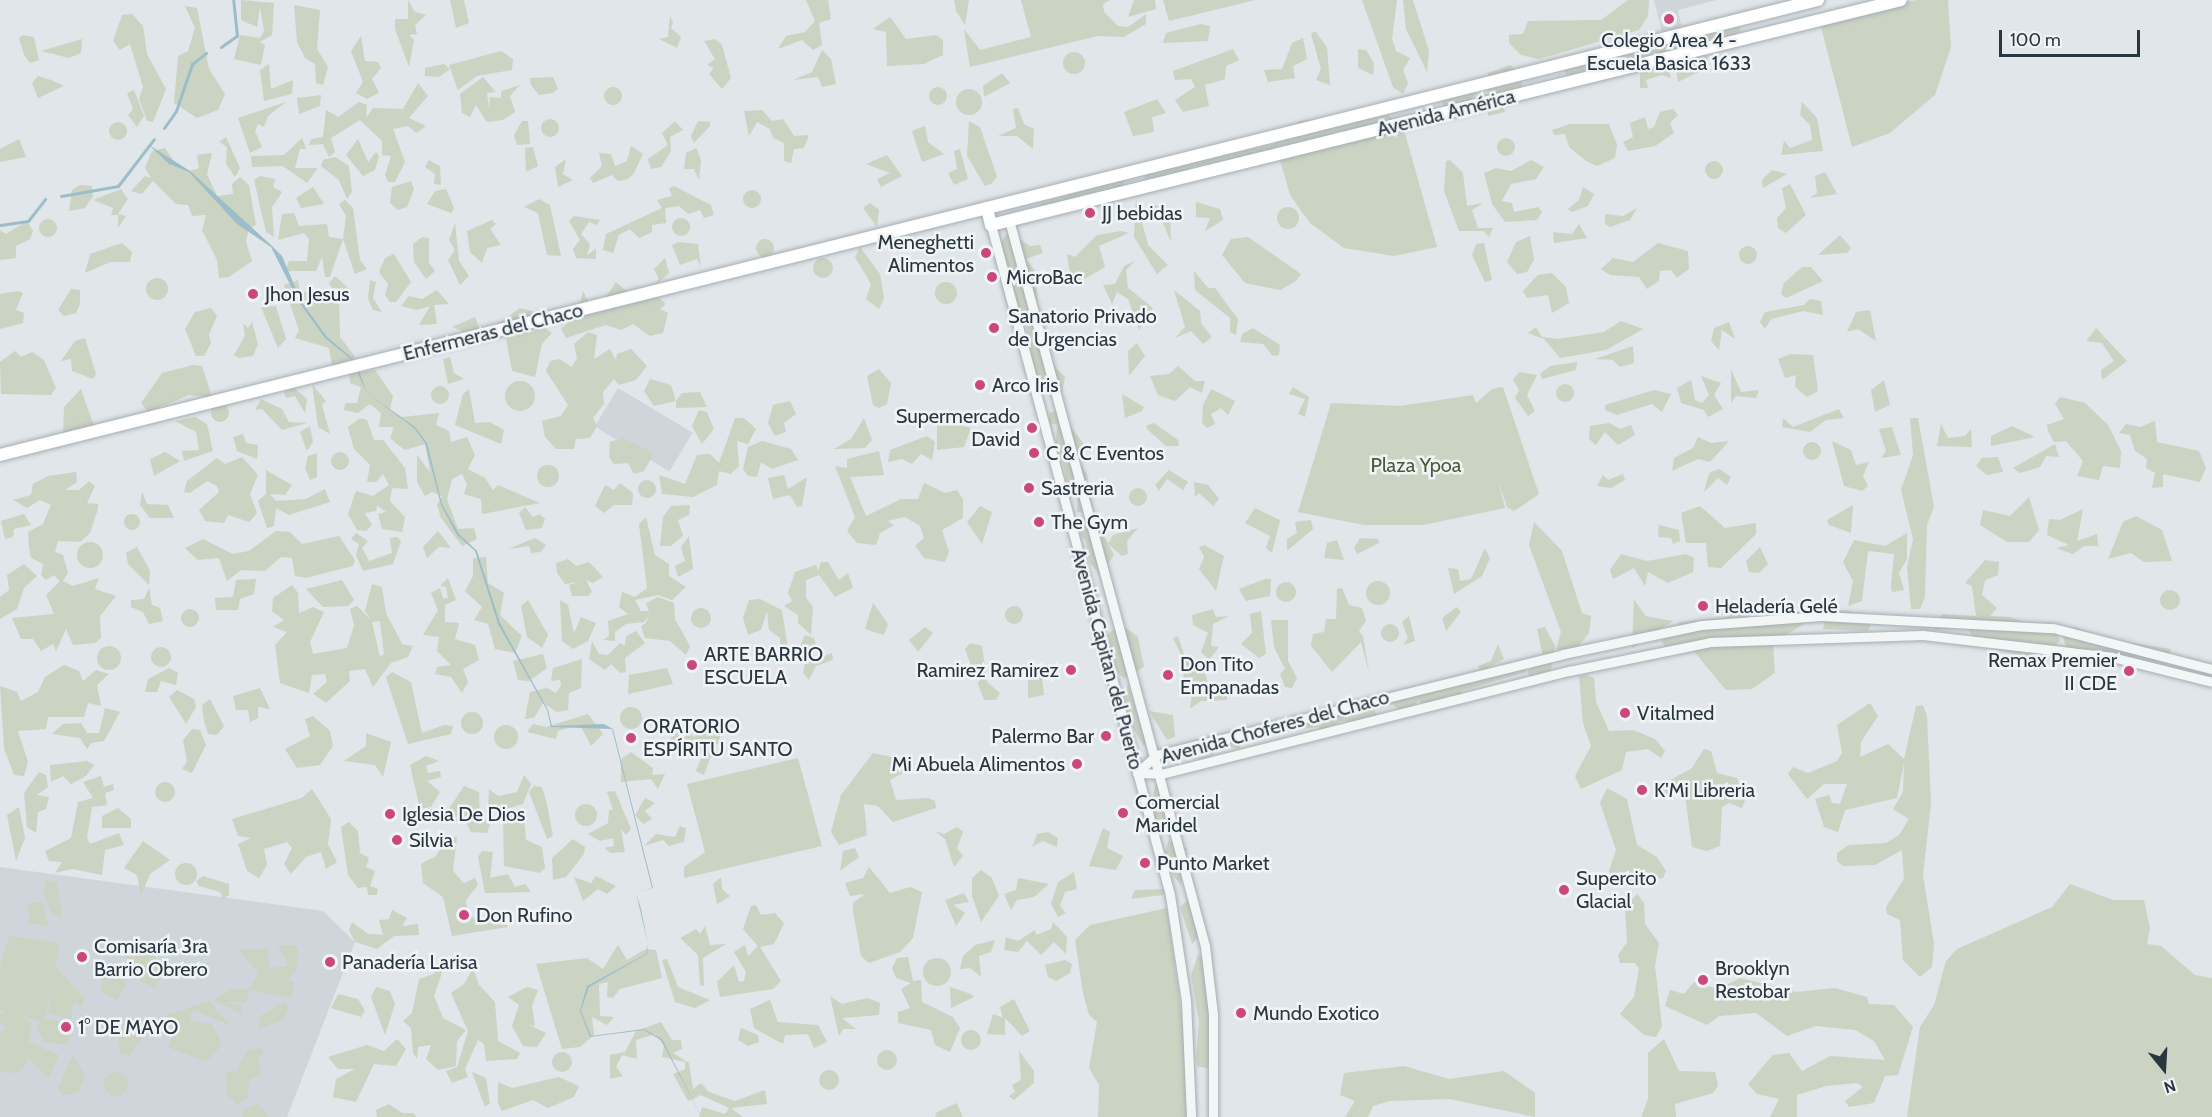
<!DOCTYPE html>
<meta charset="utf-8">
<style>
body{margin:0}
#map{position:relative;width:2212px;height:1117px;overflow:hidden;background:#e0e6e9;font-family:Cabin,sans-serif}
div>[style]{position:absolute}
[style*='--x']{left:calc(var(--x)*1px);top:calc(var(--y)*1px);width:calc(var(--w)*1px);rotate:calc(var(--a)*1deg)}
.built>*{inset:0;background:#ced6db;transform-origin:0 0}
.green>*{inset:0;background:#cbd3c2}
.round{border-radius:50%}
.water>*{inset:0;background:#9cbec9}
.stream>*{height:3px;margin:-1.5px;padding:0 1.5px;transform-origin:1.5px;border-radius:1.5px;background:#9cbec9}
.roads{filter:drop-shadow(0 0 2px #a5aeb3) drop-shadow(0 0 2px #a5aeb3)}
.minor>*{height:9px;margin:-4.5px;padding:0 4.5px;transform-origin:4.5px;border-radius:4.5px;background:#f3f6f7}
.major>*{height:12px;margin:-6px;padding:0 6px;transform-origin:6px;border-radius:6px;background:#fff}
.dots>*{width:16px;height:16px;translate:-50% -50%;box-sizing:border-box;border:3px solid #f0f4f7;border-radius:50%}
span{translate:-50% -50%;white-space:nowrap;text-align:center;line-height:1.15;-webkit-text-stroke:5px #f0f4f7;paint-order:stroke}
.poi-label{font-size:20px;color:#293840}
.left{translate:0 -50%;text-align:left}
.right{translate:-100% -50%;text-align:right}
.street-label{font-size:20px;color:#293840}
.park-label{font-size:20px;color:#485c36}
.north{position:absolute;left:2134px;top:1039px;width:60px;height:60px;-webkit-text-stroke:4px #f0f4f7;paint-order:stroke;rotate:162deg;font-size:16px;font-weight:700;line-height:24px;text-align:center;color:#293840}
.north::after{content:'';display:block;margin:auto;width:21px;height:27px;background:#293840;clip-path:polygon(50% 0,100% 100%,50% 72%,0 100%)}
.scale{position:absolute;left:1999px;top:30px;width:141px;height:27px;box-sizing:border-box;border:3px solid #293840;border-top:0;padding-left:8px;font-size:18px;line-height:21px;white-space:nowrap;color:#293840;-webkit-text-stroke:4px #f0f4f7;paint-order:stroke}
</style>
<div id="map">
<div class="built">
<i style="clip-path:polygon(1654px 0,1717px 0,1678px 10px,1682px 28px,1662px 32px)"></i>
<i style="left:618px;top:388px;width:87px;height:45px;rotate:31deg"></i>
<i style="clip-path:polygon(0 867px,323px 911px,355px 942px,287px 1117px,0 1117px)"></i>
</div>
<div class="green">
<i style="clip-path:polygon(241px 0,274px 3px,272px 35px,260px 42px,265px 45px,261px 65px,234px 59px,240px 35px,260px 38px,264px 31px,260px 7px,257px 27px,241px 20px)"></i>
<i style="clip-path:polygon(408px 0,415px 12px,426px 15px,415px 25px,417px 34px,409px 35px,414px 40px,409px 67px,395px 29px,395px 19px,408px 19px)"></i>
<i style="clip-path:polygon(450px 0,464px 0,469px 23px,456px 28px)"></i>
<i style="clip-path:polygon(806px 0,828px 0,831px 19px,819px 23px,822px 45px,813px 50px,802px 40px,778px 49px,786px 36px,805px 32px,815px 21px)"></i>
<i style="clip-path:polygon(954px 0,969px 0,965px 25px,956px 11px)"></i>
<i style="clip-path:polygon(1021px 0,1110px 0,1103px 4px,1104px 12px,1118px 26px,1128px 27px,1146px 14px,1146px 24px,1124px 37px,1098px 36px,970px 67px,964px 29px,980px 50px,1031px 37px)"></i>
<i style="clip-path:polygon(1134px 0,1155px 0,1156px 9px,1128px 17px)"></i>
<i style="clip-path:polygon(1163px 0,1255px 0,1169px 21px)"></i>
<i style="clip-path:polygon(1362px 0,1397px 0,1392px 39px,1396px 51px,1410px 58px,1403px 70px,1408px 83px,1403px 94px,1393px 87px)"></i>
<i style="clip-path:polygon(1403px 0,1413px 0,1429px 51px,1427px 72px,1406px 29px)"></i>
<i style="clip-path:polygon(1628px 0,1649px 0,1648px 16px,1639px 30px,1539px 59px,1521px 55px,1509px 43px,1509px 35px,1523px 34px,1528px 21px,1601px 20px)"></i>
<i style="clip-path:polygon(1916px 0,1948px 0,1951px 47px,1935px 95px,1890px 133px,1852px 147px,1820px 23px)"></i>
<i style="clip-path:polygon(294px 5px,320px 10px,317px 49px,328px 67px,323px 85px,316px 83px,315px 64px,305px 58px,297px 42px)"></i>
<i style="clip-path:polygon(185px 6px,197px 8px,209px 69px,225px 94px,218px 110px,197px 118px,174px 103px,178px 56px,188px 51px,195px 28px)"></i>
<i style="clip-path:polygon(132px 14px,143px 26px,147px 54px,166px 89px,153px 122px,147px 121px,139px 99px,143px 87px,130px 44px,120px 50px,113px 41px,122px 15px)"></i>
<i style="clip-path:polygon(670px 15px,673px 23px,671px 28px,681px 37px,677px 48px,659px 39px,668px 37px)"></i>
<i style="clip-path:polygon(890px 17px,906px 39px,936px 35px,943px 40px,943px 55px,924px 64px,887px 66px,886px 32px,873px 29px)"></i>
<i style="clip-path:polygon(1201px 24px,1210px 26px,1208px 41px,1163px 43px,1166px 33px)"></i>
<i style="clip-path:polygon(1737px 24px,1741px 31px,1731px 38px,1566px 78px,1565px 70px,1573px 61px)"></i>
<i style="clip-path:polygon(1315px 31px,1327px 47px,1330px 85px,1316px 80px,1321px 69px,1311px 34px)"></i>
<i style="clip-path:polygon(23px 35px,34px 37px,39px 60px,30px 63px,24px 55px,19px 38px)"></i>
<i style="clip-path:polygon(361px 36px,365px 61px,378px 62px,381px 68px,372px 79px,379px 93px,367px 99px,356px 93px,363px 82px,351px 51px)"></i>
<i style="clip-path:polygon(1303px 38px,1307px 59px,1293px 66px,1295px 78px,1268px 82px,1264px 70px,1282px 69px,1292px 43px)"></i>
<i style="clip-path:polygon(82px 39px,81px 53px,69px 58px,41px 51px)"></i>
<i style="clip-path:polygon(715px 39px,722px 45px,731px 78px,722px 89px,709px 74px,714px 68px,707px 65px,715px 59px,704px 41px)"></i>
<i style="clip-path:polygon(1233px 49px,1239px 60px,1226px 66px,1225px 79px,1205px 85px,1209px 106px,1183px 112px,1175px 100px,1195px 87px,1191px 79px,1175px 80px,1173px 71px)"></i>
<i style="clip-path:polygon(1358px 49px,1366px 50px,1374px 63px,1373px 75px,1358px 68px)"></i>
<i style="clip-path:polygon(822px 50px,831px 59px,836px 84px,822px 87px,818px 77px,793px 80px,812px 72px)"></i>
<i style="clip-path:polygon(501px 51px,513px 59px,512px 70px,477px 76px,458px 90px,449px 65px)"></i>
<i class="round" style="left:1063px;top:52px;width:22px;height:22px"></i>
<i style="clip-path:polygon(1703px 53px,1708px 56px,1707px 68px,1678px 82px,1675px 64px)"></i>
<i style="clip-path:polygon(269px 64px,271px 89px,293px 80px,292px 94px,264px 101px,260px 70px)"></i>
<i style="clip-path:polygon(444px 64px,450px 69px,439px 77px,425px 76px,425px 68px)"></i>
<i style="clip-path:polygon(1667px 64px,1671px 78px,1662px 75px,1646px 80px,1648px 88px,1640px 88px,1640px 72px)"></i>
<i style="clip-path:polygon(1510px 65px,1523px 77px,1519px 98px,1503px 105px,1505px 112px,1488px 116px,1488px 73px)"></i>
<i style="clip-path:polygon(1002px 73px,1010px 83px,984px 97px,983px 86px)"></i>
<i style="clip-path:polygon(38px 76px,51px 80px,64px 86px,38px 98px,32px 83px)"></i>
<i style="clip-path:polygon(483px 77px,496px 92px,487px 93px,489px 109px,490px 97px,501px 98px,501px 91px,520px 85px,510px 96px,515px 112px,503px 120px,487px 122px,476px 105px,470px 117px,462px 113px,460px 94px)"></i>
<i style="clip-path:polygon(553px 77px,558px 89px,553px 93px,539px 95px,531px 85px,530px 78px)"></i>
<i style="clip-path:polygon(418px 83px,428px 96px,409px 118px,426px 126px,416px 133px,408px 126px,393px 129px,405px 162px,395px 182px,388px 182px,385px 175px,391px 156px,382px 155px,382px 141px,360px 120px,331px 138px,335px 152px,329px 157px,323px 144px,309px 145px,311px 139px,323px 137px,326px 110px,338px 117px,359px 102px,367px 105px,366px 118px,373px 108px,403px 109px)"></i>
<i class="round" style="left:929px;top:87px;width:18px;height:18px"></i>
<i class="round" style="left:604px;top:87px;width:18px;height:18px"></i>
<i class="round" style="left:956px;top:89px;width:26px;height:26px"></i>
<i style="clip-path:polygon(134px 90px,144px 116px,137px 127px,128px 115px,133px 109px,127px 93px)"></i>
<i style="clip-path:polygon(1478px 91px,1458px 113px,1444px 108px,1442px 100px)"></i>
<i style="clip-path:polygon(321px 95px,320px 106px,299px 114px,297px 98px)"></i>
<i style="clip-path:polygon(1157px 99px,1166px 113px,1152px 117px,1154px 132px,1133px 136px,1124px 112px)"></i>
<i style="clip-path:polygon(286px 102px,268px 116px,264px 127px,258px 124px,255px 131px,262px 147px,250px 153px,238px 118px)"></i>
<i style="clip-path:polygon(1802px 102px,1817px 118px,1823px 151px,1781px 155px,1784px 141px,1790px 148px,1812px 140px,1810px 125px,1800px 115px)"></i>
<i style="clip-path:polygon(1018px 108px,1024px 124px,1034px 129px,1033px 149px,1017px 136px,998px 136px,1016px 128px,1013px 109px)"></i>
<i style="clip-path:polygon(1673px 109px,1678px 115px,1670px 123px,1674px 133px,1655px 146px,1628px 151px,1623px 142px,1633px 137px,1630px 123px,1645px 117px,1648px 129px,1654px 127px,1660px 112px)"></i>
<i style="clip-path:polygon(762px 110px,772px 121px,783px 119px,794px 136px,809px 135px,804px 148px,794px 149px,791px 163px,784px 161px,784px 143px,773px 138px,770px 129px,757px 122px,749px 136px,744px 111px)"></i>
<i style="clip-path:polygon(1386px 112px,1398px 124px,1394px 132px,1404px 130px,1437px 247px,1394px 256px,1344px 248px,1310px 223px,1290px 195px,1280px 160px,1391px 132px,1338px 132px,1289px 149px,1196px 166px,1163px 182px,1158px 177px,1145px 179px,1144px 173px,1274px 144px,1299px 121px)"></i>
<i class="round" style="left:541px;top:119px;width:18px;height:18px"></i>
<i style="clip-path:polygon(522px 121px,528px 121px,530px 144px,517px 145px,514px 135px)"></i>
<i style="clip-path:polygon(675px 121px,683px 130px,670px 137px,671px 151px,661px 167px,651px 169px,648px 159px,668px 145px,662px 133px)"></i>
<i style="clip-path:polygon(698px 121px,710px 122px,710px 126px,694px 143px,691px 136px)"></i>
<i style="clip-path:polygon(969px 121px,980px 127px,997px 177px,991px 184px,985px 186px,967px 156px)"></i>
<i class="round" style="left:109px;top:122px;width:18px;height:18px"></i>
<i style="clip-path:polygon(1570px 124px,1609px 124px,1617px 145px,1615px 158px,1597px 166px,1586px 161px,1569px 147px,1565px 134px,1554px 135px,1552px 130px)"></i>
<i style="clip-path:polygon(925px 126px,928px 142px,944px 154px,922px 162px,912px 131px)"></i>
<i style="clip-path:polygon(226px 137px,240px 168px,235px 177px,226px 164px,227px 147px,219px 142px)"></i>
<i class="round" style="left:1497px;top:138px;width:18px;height:18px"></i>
<i style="clip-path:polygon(302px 138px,306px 149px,300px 149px,295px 168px,318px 168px,307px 183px,283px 166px,252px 167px,251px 156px,284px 155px)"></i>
<i style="clip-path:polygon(19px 139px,26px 157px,0 162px,0 149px)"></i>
<i style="clip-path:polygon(358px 139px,368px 162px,376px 152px,379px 156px,375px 170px,363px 176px,346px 155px)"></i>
<i style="clip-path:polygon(631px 146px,643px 154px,634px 173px,628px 179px,618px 181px,612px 175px,593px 183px,590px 178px,602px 166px,599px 153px,611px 154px,615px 166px,627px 161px)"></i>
<i style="clip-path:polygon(533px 147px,538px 166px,526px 172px,525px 148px)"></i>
<i style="clip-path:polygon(165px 148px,175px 163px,190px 171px,199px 168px,197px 155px,212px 153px,207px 174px,217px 196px,233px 194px,232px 184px,240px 177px,249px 185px,256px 225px,249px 228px,246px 242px,252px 261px,229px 277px,219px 278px,217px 260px,202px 230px,206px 215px,192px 216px,188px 205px,176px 204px,153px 181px,142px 194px,131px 191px,145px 176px,151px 178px,145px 168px,152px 151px)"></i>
<i style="clip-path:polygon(696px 148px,701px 160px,699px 180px,694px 169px,684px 169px,686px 153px)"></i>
<i style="clip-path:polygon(960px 149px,968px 179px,954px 185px,948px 173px,957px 169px,954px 151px)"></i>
<i style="clip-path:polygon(887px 155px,902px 176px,881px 187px,877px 179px,890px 173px,866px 164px)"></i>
<i style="clip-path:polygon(335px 157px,349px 166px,352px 192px,347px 199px,339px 180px,321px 166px,323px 160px)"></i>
<i style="clip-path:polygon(566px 159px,563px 174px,573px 180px,558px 187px,555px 167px)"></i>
<i style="clip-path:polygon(429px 160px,440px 166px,441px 185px,434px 184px,435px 174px,425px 167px)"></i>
<i style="clip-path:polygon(1450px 160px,1463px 173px,1467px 206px,1483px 203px,1472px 210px,1478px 228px,1493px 228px,1489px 237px,1484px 231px,1459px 231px,1444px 191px,1446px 161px)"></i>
<i style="clip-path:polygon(1531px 160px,1544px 167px,1536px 179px,1511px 184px,1502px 201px,1512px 203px,1514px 212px,1538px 207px,1542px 212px,1537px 220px,1505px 222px,1492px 204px,1484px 173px,1496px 168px,1511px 171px)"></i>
<i class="round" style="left:1705px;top:161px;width:18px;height:18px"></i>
<i style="clip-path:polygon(1772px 170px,1787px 174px,1763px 188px,1762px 180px)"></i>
<i style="clip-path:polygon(1825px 172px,1837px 194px,1810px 198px,1817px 193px,1815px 176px)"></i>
<i style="clip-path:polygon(260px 176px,275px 179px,273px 187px,282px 192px,272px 207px,274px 237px,266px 232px,254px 180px)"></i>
<i style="clip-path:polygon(1127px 177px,1119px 191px,1051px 208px,1039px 204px)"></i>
<i style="clip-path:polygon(411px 181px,414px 189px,407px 207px,398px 210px,390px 203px,392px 187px)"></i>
<i style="clip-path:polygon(1790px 184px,1806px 215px,1786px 233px,1778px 228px,1777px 218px,1786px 208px,1782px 188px)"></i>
<i style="clip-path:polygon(80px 185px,92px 186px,93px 196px,85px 208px,69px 211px,72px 190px)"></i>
<i style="clip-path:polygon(674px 186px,711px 205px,714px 215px,704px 218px,700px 210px,688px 214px,679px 206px,665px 208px,666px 223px,652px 225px,652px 232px,639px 238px,630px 229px,619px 235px,613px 253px,603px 250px,606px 234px,662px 208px,657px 200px,672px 196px,669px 188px)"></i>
<i style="clip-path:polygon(313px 187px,324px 204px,301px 208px,296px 198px)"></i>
<i style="clip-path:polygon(1583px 187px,1594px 194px,1588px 206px,1572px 212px,1568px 209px,1579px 200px)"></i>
<i style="clip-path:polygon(121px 189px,128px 199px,118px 214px,126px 216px,118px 228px,118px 215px,111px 215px,113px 208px,93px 200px)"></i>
<i style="clip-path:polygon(446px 189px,454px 208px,451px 213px,427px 204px,435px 191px)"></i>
<i class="round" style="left:743px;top:190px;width:18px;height:18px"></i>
<i style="clip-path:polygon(539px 199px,550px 205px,561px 256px,547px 255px,538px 213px,524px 207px)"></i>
<i style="clip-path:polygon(1136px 199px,1148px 245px,1168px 265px,1157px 274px,1134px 237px)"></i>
<i style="clip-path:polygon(345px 200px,353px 208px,360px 260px,367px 269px,355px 274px,343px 239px,330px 277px,325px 277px,322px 257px,316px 271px,285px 271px,289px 261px,307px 261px,309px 239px,304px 233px,278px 240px,282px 214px,294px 213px,299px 226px,327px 224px,329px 237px,343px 239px,346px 216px,339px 204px)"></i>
<i style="clip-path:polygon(1196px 202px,1220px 209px,1223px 220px,1205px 231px,1210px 218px,1196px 217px)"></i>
<i style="clip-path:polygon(870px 203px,879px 210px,877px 227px,863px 208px)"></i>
<i style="clip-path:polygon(1153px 203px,1170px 215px,1171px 242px,1160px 216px,1153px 214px)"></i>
<i class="round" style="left:1277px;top:207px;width:22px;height:22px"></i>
<i style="clip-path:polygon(1637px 208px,1630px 220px,1610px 227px,1605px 224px,1605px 214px,1623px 216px)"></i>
<i style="clip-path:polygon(574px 216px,600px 220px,597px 225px,589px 222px,581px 234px,590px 244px,587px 255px,596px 249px,596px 259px,576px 258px,573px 249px,580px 240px,569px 221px)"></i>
<i class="round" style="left:672px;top:218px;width:18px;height:18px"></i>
<i class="round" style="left:39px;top:219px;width:18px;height:18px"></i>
<i style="clip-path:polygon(492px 220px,496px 224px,490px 229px,501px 245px,487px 248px,482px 263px,470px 252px,467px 231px)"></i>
<i style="clip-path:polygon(27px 221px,33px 231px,30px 239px,16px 246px,16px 258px,0 260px,0 230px,6px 234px)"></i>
<i style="clip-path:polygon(455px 223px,459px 261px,469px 276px,460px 285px,448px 260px,455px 250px,449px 240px)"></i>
<i style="clip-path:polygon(1579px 224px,1587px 238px,1554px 243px,1553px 232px,1572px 234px)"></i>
<i style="clip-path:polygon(1121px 231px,1129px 233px,1099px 246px,1105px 267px,1081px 281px,1071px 281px,1067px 254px,1075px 257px,1097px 235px)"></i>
<i style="clip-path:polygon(1009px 232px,1030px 246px,1040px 245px,1043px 253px,1026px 259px,1035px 271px,1039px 315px,1054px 366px,1065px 377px,1062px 392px,1044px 395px,1038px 390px,1025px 319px,1016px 309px,995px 248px)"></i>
<i style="clip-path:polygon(1840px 235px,1851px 248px,1847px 253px,1818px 255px)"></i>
<i style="clip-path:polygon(1530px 236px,1534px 260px,1527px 272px,1517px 274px,1507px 262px,1516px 242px)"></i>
<i style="clip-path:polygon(422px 237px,429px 238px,429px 263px,435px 271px,426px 279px,414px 262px,413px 244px)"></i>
<i style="clip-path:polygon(1248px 237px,1301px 274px,1296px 281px,1280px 290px,1245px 283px,1222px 255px,1231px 239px)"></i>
<i class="round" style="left:756px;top:239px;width:18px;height:18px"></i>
<i style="clip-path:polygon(678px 242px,698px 244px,701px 267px,697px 259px,680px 265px,672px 245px)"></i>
<i style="clip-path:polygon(122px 243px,132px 252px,130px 262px,110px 262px,85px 273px,90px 254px)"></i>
<i style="clip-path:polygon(1484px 243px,1492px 280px,1485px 282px,1472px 255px,1476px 244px)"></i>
<i style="clip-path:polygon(1658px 243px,1688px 251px,1689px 269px,1677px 278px,1671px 270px,1660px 271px,1659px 281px,1647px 289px,1639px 277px,1610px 275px,1601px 269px,1613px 258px,1633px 262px)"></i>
<i class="round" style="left:1739px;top:246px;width:18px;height:18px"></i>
<i style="clip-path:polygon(860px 247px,880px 274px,884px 298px,879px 309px,866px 299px,871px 284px,855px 257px)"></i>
<i style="clip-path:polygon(394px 254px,411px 282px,396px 302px,390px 302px,385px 295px,388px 284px,379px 272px,385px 258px)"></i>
<i style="clip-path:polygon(665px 258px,669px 273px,652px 288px,659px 279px,654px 269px)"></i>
<i class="round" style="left:813px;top:258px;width:20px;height:20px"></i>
<i style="clip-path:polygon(1135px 261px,1126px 270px,1128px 288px,1153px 308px,1139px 330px,1128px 299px,1117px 292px,1112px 304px,1103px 285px,1115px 284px,1124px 266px)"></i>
<i style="clip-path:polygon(1802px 267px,1811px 267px,1823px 281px,1786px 298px,1781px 294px,1784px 283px)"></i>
<i style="clip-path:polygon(1194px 271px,1208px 288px,1215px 288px,1238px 319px,1236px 335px,1230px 332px,1230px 318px,1195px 290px)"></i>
<i style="clip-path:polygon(1552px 273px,1566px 287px,1569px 303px,1552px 313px,1548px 295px,1527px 298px,1523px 291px,1538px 275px)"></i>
<i style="clip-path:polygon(335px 276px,350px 290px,339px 300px,340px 337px,356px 358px,332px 366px,329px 348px,295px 338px,299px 331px,284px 285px,298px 280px,300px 292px,336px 295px,329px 283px)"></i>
<i class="round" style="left:146px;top:278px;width:22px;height:22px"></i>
<i style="clip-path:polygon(370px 280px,376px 282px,373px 298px,382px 312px,373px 310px,368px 299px)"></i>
<i style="clip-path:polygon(616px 282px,633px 297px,644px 301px,655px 294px,666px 304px,660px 309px,668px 313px,663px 333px,650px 336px,633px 324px,621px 330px,606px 325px,566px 338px,561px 329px,577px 315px,583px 291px,589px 303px,605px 298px)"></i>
<i class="round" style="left:935px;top:282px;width:22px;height:22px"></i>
<i style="clip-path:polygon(71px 289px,80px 290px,80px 304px,76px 313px,64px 316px,58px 310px)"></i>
<i style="clip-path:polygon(437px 290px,449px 304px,434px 305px,437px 324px,419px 325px,430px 306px,417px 310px,401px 306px,409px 296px,422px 299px)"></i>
<i style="clip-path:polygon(1174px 290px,1200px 311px,1201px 323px,1212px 337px,1203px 344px,1191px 331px,1175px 338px,1185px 327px)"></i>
<i style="clip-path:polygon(19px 291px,23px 293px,16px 310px,24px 313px,23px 323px,0 329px,0 294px)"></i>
<i style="clip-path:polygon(1810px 299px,1821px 301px,1823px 315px,1803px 311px,1771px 319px,1765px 329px,1760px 322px,1765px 312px,1804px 305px)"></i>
<i style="clip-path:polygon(276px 306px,286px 339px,278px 348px,261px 307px)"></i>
<i style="clip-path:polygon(211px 308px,217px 316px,209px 334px,211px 343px,204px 356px,196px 356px,185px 329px,195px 312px)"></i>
<i style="clip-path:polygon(520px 308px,543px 314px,520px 330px,533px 332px,542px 326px,552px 333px,542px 344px,535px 377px,512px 371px,505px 333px,500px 334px,498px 324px)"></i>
<i style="clip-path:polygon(1870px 310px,1876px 341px,1858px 329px,1847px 332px,1856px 312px)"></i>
<i style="clip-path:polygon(475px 317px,480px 330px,469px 334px,452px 327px)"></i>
<i style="clip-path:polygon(1621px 321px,1643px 329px,1606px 350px,1560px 358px,1544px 339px,1528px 333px,1536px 327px,1542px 337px,1558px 339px,1604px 332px)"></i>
<i style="clip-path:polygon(252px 322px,258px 344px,253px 356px,239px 358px,234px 355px,245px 336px,243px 323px,248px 328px)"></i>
<i style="clip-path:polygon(1729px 322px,1735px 339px,1722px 330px,1719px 350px,1711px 341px,1714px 328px)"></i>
<i style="clip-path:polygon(1253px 328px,1280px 345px,1279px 355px,1273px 356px,1263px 344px,1240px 342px,1242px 334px)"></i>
<i style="clip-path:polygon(2096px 328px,2127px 361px,2102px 380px,2101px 370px,2114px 361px,2102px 343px,2086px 341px)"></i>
<i style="clip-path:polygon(588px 332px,597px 335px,594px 359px,610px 349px,616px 360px,617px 354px,631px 349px,647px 366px,636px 380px,619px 385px,614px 379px,603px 392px,604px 404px,593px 418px,597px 426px,590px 438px,576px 439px,574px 449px,556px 449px,545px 437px,542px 421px,561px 416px,568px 405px,546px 371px,550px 361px,559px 359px,572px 367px,577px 358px,574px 344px)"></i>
<i style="clip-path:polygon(85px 338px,96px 374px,93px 379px,72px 371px,71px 359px,61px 361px,75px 341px)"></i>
<i style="clip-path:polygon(1137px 343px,1145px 356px,1129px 376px,1128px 351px)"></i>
<i style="clip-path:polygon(1633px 346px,1634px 363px,1620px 367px,1613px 360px,1595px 359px)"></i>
<i style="clip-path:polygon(15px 351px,21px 357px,32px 352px,44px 360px,56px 388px,51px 395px,1px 394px,0 362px)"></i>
<i style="clip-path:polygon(1791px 354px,1813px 355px,1818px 391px,1807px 397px,1795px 387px,1796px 375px,1785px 378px,1778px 359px)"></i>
<i style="clip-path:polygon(450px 357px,454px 373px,464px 379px,448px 384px,443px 359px)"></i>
<i style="clip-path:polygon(1577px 362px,1576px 370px,1542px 379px,1540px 374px,1550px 366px)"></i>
<i style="clip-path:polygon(193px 365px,202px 366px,212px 397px,189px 395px,148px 412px,141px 403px,162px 373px)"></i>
<i style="clip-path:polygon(1178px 366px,1195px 381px,1205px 381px,1202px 393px,1190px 387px,1175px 401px,1158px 395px,1150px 376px,1169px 374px)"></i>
<i style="clip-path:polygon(879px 369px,891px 383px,887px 404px,879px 408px,873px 405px,867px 376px)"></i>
<i style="clip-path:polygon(1731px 369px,1741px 392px,1759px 390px,1756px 398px,1736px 396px,1731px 403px)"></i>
<i style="clip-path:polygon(375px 370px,393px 396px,390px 409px,402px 417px,439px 413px,436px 425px,449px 431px,451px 442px,467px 437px,475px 455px,468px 469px,485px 478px,493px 490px,498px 485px,540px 503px,482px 514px,481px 499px,464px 494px,467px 484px,462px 474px,452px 479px,447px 499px,458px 529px,474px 528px,477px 539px,462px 546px,441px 518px,437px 505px,442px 496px,432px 492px,425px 496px,417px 482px,417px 455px,430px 472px,425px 444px,405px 450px,398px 445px,390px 438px,394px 427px,379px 427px,381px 413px,370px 404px,358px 413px,344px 410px,345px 403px,357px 403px,361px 387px,350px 383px,349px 374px)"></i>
<i style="clip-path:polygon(1519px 372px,1537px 375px,1527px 395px,1535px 411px,1528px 416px,1515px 398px,1519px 390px,1513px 380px)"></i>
<i style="clip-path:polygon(1701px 376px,1721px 383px,1714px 395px,1723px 409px,1708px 417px,1704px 410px,1681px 403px,1677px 388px,1691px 380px,1695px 400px,1702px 403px,1709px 395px)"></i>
<i style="clip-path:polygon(650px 379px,671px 385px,676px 401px,682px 393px,700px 392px,707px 407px,676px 408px,676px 401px,654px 406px,644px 391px)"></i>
<i style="clip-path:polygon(1884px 380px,1890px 405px,1875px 412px,1871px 390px)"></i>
<i class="round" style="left:505px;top:381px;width:30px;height:30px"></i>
<i style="clip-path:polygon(312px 384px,326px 401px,322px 405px,330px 434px,318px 427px)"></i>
<i class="round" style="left:1556px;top:384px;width:18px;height:18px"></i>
<i class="round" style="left:431px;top:386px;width:18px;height:18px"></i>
<i style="clip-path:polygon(293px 387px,307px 399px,305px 413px,295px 396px,286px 398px,284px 392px)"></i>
<i style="clip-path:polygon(1293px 387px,1309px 397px,1305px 417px,1298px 414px,1305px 399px,1289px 394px)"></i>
<i style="clip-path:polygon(1503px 387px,1539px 494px,1525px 504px,1514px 511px,1507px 507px,1498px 481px,1505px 508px,1423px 525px,1364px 525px,1298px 512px,1331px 403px,1400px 406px,1473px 395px,1476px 403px,1492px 389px)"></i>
<i style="clip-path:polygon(81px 389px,94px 426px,63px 435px,64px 407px)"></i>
<i style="clip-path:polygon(469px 389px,475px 423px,490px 422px,504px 430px,501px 444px,455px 425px,463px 394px)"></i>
<i style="clip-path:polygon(1211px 389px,1235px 401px,1228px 415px,1221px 408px,1211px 414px,1215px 424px,1207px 428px,1202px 423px,1203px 405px)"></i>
<i style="clip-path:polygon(1654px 390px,1671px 394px,1662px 412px,1652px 404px,1617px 415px,1605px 410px,1605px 405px)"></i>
<i style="clip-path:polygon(1122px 394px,1144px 407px,1142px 411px,1125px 418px)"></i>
<i style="clip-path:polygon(2060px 397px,2085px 403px,2108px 425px,2121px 451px,2120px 468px,2103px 466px,2099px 480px,2077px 476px,2083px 461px,2066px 441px,2054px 442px,2048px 431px,2047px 425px,2064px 419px,2055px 404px)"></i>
<i style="clip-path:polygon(261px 399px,282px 409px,289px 422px,307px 423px,282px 430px,262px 409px,255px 410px)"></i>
<i style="clip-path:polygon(790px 401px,796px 414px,784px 423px,786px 432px,775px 436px,768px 423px,773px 405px)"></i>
<i class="round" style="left:211px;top:404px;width:18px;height:18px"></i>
<i style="clip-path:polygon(1065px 408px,1068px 424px,1084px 444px,1079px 462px,1087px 474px,1093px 513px,1077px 512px,1078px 491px,1067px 483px,1063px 463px,1055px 457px,1057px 425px,1049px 423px,1049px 413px)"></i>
<i style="clip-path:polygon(1839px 409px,1844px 418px,1826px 420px,1810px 432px,1782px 427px,1783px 418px,1793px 427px)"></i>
<i style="clip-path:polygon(699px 410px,707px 412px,714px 429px,702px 444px,692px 426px)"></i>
<i style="clip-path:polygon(195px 417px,207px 424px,213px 451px,184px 461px,182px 451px,199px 450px,196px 432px,175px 421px)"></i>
<i style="clip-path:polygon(360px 418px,367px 420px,374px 440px,383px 440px,405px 468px,408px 489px,392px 488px,390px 501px,405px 517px,402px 532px,382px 529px,378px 514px,386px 512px,377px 505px,376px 511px,365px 513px,372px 525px,366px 531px,357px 530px,348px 514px,356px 491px,373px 496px,389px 485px,383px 474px,376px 482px,367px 482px,370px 465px,354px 449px,348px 427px)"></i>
<i style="clip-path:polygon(735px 418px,744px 418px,756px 429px,748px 444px,737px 441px,739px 466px,731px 474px,719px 471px,717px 485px,693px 497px,662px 494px,659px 475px,685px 484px,697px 455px,710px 454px,719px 463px)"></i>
<i style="clip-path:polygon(864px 418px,872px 440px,865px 448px,834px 449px,851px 439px)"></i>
<i style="clip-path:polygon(1910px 418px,1918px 418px,1934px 507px,1927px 525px,1925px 597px,1920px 609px,1911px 609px,1907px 567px,1913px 539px,1901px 490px,1913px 455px)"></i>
<i style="clip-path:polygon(945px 421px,971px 428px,964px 447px,937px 450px,937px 425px)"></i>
<i style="clip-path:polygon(2155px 421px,2157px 442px,2199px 451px,2206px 468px,2200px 482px,2163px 474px,2163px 487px,2152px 488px,2155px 473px,2146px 468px,2147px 459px,2135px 451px,2130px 435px,2119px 433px,2126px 424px,2140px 427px)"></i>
<i style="clip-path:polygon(1154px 423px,1178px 440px,1179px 446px,1166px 446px,1148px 430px,1146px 426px)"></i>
<i style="clip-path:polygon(1609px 423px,1620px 429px,1631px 425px,1635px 435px,1618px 445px,1605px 432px,1596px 445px,1589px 439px,1590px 426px)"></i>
<i style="clip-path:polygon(1941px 424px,1948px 438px,1965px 436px,1971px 429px,1972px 447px,1937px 446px)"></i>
<i style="clip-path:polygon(310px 426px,313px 442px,307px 451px,300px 432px)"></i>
<i style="clip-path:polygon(2012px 426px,2035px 437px,1991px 446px,1991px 436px)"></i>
<i style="clip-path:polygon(1892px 427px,1901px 455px,1881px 458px,1886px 451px,1879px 429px)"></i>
<i style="clip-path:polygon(243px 434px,246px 443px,258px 445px,257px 459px,237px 451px,233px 437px)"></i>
<i style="clip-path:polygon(927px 436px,935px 442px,932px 460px,921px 454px,912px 464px,902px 459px,888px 462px,890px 450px)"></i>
<i style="clip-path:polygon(1698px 437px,1711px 443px,1729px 441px,1710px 462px,1698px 459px,1672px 471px,1674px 458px,1693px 448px)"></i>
<i style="clip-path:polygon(623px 438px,654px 453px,644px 471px,634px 474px,628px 463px,614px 464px,609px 457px,610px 442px)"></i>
<i style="clip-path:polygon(762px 441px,791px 449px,798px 460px,772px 469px,761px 462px,757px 477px,748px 476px,743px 469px,748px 447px)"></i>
<i style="clip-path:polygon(1832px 441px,1851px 450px,1856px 465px,1869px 462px,1863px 476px,1868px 486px,1862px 491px,1844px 486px)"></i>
<i class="round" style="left:1803px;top:442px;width:18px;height:18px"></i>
<i style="clip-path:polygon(2055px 444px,2059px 457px,2046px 456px,2040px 467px,2020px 473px,2013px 468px)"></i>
<i style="clip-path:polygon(879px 451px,884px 475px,850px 477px,866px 516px,901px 499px,918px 499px,924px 483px,945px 493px,957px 490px,963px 499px,963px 518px,942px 530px,949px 552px,945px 562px,924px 558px,915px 546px,924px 538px,920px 526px,905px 517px,888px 521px,894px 525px,880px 533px,876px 545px,857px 543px,847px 531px,855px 517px,835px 466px,847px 468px,847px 459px)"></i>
<i class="round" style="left:331px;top:452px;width:18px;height:18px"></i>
<i style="clip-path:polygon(165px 452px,180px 461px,154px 476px,150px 459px)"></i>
<i style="clip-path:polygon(317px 453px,317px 477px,310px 480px,305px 468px,308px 456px)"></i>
<i style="clip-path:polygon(242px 457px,258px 475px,250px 494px,257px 513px,249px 522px,228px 515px,224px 523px,205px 521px,199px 510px,219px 492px,217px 486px,207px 481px,190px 493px,184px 492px,187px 481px,217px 458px,225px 464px)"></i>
<i style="clip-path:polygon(1998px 457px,2003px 472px,1987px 475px,1976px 466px,1982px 458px)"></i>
<i class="round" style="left:537px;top:465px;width:22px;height:22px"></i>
<i style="clip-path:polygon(1719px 469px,1731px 477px,1727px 485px,1718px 478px,1704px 492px,1709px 473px)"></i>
<i style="clip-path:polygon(266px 470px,292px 485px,285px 495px,270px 494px,276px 501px,306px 499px,325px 489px,330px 502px,289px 515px,276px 508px,274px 526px,267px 528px,258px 501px,266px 494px)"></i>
<i style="clip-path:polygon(1169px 470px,1188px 482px,1183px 490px,1167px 479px,1159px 491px,1155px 485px)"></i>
<i style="clip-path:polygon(76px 472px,77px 482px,65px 490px,79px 490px,89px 481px,95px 486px,87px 503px,98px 504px,98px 509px,90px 533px,80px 542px,58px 541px,55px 552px,63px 555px,68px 573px,63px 581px,73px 586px,99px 578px,95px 589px,116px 596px,100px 616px,101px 638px,95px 643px,73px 645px,66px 629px,56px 651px,53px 644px,41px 651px,33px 639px,21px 639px,12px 618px,54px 614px,46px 595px,60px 581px,54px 575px,46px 580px,41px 575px,43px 564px,31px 558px,29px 547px,28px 532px,43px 524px,51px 505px,40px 500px,27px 508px,13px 500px,31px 495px,33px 484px,48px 476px)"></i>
<i style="clip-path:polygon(1623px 474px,1625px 480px,1611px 488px,1597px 486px,1603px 475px,1608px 480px)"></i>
<i style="clip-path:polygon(784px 475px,788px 489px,807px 477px,802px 506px,797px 507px,790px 495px,773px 499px,768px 478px)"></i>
<i class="round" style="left:638px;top:480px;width:18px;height:18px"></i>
<i style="clip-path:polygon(1194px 482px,1208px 485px,1219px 499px,1213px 506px,1199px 493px,1195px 497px)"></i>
<i style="clip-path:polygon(620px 483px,633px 493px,632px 505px,614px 505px,604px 513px,595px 506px,605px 485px,614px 490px)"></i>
<i class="round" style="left:1129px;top:488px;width:18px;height:18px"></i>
<i style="clip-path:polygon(142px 492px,147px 504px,168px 505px,174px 518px,150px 518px,140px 505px)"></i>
<i style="clip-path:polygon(2029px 497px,2039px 530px,2029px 542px,2007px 542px,1980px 525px,1983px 510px,2010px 516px)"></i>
<i style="clip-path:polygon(690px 505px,689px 515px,678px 520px,683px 536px,671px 546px,660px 546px,663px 517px,671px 506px)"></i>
<i style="clip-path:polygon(1853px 505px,1851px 533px,1829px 525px,1827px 520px)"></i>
<i style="clip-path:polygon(980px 506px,992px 512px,982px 544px,967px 522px)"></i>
<i style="clip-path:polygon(1700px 506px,1725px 528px,1756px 523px,1756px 534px,1721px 568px,1708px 567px,1706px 543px,1686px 543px,1681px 513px)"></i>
<i style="clip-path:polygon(525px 507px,533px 517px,540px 514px,545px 519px,542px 528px,526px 530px,519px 513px)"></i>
<i style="clip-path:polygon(1255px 508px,1280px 520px,1272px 553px,1266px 548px,1270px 536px,1245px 523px)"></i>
<i style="clip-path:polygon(2083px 509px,2077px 541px,2097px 534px,2098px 546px,2084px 546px,2073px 554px,2056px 548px,2069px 545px,2047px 535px,2049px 519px,2060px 520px)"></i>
<i class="round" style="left:124px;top:514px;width:16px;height:16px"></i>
<i style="clip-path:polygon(24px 514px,31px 525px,14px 529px,13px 537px,5px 539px,1px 521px)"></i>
<i style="clip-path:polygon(2136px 516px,2162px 530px,2172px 561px,2144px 562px,2131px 553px,2108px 559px,2123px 522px)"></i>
<i style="clip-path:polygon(646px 517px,655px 555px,669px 564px,669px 576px,686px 587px,672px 600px,658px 595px,635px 600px,641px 611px,649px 611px,646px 603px,658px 597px,674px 603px,675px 619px,690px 646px,686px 655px,670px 641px,645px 638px,641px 626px,646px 623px,649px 616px,644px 622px,626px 624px,615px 632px,615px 641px,603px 640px,609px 636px,608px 621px,628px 614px,619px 607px,622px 592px,635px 597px,647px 588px,639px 524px)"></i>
<i style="clip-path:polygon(1086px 519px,1096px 520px,1114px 555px,1100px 575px,1089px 562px,1086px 541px,1080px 535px)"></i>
<i style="clip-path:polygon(1311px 520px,1313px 529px,1287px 551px,1287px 539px,1297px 533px,1295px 522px)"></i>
<i style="clip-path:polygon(1534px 522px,1562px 551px,1582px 613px,1591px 616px,1589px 633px,1575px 651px,1556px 649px,1561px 632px,1529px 545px)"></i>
<i style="clip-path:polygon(1659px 525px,1679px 530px,1680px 541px,1673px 544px,1671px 538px,1658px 537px)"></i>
<i style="clip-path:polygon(1138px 528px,1127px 541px,1128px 554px,1122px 556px,1108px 544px,1113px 535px)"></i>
<i style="clip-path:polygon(276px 531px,290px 532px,302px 544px,339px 536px,355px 560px,353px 566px,306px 578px,295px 576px,292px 558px,281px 557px,265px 571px,241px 570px,227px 581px,219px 558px,198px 560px,185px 548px,203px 539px,233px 554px,249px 551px)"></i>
<i style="clip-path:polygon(438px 531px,451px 548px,439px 547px,427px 558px,423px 547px)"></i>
<i style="clip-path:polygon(356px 533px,368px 541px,362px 548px,369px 561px,392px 553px,390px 538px,397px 537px,401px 541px,393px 564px,363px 571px,356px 555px,359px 544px,351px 539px)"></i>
<i style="clip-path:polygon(1907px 533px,1907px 559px,1899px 573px,1904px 590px,1892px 592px,1891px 586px,1894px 554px,1868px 551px,1862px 601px,1848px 606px,1853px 581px,1843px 562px,1854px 540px,1885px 546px)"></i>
<i style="clip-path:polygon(689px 536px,693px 569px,678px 577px,675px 566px,685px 561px,681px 547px)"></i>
<i style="clip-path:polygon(535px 538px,546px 545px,541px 552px,531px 553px,529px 546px,508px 549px)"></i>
<i style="clip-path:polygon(1360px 538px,1378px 539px,1379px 543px,1357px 554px,1354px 548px)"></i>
<i style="clip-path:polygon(1337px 540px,1344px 560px,1324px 558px,1327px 543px)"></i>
<i class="round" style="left:77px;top:542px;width:26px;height:26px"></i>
<i style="clip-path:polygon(1204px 545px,1224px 556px,1216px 591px,1199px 569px,1204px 557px,1199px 547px)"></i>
<i style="clip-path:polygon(137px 547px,150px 571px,149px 585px,128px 564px,126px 553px)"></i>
<i style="clip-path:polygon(1760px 547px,1768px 564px,1759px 573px,1749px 572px,1746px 561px)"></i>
<i style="clip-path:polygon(1485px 548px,1490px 558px,1482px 576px,1454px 594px,1448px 568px,1458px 569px,1460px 581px,1471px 579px)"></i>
<i style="clip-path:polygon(1621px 554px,1647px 561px,1686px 554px,1694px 558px,1693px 572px,1668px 583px,1648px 572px,1645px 586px,1634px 568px,1613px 579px,1610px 570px)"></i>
<i style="clip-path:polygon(486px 557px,488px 583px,504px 593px,500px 615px,522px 636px,515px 653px,495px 649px,488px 624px,474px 620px,482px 607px,465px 591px,473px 576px,473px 558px)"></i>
<i style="clip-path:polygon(568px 559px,576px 566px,589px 562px,603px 577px,593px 583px,586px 580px,592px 592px,588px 596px,572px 596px,569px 585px,578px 582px,565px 584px,557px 573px,556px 563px)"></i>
<i style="clip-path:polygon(1985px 560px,1999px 562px,1998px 575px,1985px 580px,1982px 595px,1997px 608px,1990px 616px,2010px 617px,2057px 633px,2060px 641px,2048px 651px,2023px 657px,1978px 644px,1967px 628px,1934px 630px,1942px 614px,1976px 616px,1972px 586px,1965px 583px)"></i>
<i style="clip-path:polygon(821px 562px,828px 562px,839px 580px,848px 573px,853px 588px,835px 597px,819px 575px,806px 580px,806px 598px,813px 607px,811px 635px,798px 623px,798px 615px,784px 606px,792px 601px,788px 593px,795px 572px,816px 565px,818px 571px)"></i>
<i style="clip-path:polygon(24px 564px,37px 576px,24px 588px,17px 609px,0 619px,0 597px,9px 590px,7px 575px)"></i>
<i style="clip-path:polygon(448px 578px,456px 600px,445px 605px,445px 622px,459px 623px,455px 639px,475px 645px,479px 660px,463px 669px,468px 682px,462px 693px,451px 677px,435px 674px,437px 667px,451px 665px,437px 651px,439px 637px,423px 635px,438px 610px,431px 593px,440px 588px,443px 598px,448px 598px,446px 587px,440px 586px)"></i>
<i style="clip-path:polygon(256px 579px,254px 594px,240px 599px,238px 610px,216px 610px,215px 598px,233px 597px,236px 580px)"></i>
<i style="clip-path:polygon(1265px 579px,1271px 579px,1270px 596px,1246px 601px,1239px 589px)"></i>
<i style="clip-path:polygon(342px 580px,354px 600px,348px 606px,323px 607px,306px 589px)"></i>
<i class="round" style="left:1366px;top:581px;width:24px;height:24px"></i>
<i class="round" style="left:1276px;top:582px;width:20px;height:20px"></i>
<i style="clip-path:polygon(evenodd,372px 584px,382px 587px,386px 613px,402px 644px,413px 646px,408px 657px,391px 663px,373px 687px,365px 669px,349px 671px,350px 681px,326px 703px,313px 694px,327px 682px,325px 674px,312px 675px,309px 693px,280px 683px,275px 645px,287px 632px,273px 627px,284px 620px,272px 611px,273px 598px,292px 585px,298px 593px,299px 613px,313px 607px,324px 612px,310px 642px,313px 654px,347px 648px,354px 625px,350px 609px,357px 606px,371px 620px,365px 611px,372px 584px,380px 621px,384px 654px,380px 657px,372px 622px,380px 621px)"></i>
<i style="clip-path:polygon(149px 588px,152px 605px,160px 608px,163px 621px,149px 624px,143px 612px,131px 607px,131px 600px,144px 599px)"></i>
<i style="clip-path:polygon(1342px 588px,1349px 605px,1362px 608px,1366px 621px,1359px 631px,1363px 636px,1369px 673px,1361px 642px,1332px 672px,1311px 646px,1313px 634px,1324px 632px,1326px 619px,1336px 619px,1337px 589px)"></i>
<i class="round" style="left:2160px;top:590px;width:20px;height:20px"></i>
<i style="clip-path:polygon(760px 599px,782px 610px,788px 649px,799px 648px,805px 635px,814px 638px,816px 644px,804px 658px,792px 661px,781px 656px,780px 638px,769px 630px,767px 611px,761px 630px,748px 635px,743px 618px,749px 600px)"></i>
<i style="clip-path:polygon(528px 600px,548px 635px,542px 648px,527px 637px,521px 606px)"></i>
<i style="clip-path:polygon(560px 600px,568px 605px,574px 633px,581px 617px,596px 623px,588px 641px,573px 649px,562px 641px)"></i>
<i style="clip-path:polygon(1634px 600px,1646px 616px,1673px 621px,1632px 648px)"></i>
<i style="clip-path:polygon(873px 603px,888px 624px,884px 635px,865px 629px)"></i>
<i class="round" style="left:1005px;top:606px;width:18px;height:18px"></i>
<i style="clip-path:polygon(1457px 607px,1461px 612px,1446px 631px,1442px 618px)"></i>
<i style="clip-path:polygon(1741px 607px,1752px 621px,1796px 612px,1810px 620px,1773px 643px,1775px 673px,1752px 689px,1726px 690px,1691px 648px,1667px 649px,1661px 641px,1680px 622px,1727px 617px,1729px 608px)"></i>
<i class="round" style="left:691px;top:608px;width:20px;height:20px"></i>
<i class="round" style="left:181px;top:609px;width:18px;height:18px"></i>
<i style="clip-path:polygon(1213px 609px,1216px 617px,1229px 616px,1213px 624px,1211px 646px,1219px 647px,1209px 660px,1201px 652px,1208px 633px,1193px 625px,1192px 615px)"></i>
<i style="clip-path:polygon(1846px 610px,1872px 622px,1868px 631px,1823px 629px,1826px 614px)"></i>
<i style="clip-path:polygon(1261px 611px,1266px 654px,1259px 658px,1241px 644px,1252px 633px,1250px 614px)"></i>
<i style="clip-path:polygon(1409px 616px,1415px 641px,1403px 645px,1408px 638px,1402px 622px)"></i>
<i style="clip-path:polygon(1271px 620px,1288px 620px,1288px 661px,1297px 678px,1292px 688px,1285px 687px,1280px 674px,1285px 669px,1274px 647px)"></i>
<i class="round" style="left:1381px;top:624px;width:18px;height:18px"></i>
<i style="clip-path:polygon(1121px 624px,1138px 637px,1144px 667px,1124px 678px,1099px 661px,1109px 633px)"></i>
<i style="clip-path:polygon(925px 627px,933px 633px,918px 652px,909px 640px)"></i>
<i style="clip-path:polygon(1545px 627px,1555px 646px,1551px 670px,1530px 677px,1527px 671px,1544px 661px,1537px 629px)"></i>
<i style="clip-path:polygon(2075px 627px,2098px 638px,2171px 649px,2167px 660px,2156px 661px,2067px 651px,2062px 633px)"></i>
<i style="clip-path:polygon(636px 631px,645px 643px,625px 658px,626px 672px,620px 673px,611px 664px,605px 670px,589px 659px,592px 641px,599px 654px,608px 655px,620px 643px,625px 646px,626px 636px)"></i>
<i style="clip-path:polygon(1178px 636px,1186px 661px,1201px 658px,1211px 695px,1227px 695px,1227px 700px,1201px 701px,1190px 709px,1192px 693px,1182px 685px,1185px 663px,1173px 638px)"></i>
<i style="clip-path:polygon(970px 643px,982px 646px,987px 682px,1000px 693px,996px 700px,984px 700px,965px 649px)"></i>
<i style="clip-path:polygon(1498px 644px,1504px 659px,1481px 672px,1478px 666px,1491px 661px)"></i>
<i class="round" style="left:97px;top:646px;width:24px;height:24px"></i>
<i class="round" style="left:151px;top:647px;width:20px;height:20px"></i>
<i style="clip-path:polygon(832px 653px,833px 660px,816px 666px,809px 680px,803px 673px,805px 663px)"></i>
<i style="clip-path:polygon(543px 654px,547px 668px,529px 681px,518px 680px,513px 661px)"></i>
<i style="clip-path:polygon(582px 659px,581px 688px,569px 693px,568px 710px,557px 712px,543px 703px,534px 718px,525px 719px,530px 692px,547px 688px,556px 693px,561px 686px,560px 680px,551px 681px,553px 668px)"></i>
<i style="clip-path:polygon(64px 665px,79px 671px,83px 681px,96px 670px,109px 674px,97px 685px,101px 706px,88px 703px,84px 717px,48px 717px,46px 729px,18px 731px,28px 762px,24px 776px,14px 775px,4px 748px,0 686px,17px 692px,21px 701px,38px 692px,45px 677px)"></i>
<i style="clip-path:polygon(1028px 667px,1042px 678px,1044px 695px,1028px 698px)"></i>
<i style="clip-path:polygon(1521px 667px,1526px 672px,1461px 691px,1464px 697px,1455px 702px,1449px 695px,1430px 707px,1418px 701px,1405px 715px,1390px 702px)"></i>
<i style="clip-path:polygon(169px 668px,178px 673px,176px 685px,161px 681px,157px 692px,145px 692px,148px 679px)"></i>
<i style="clip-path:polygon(667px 668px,673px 684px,628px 694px,629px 675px)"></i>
<i style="clip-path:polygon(392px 672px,411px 682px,422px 733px,444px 725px,453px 726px,451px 734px,408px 744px,386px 677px)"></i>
<i style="clip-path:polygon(1587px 675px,1594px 678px,1596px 702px,1609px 731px,1633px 730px,1655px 739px,1665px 751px,1661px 758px,1648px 749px,1626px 752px,1622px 770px,1581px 789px,1575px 776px,1591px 746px,1583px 723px,1579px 676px)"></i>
<i style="clip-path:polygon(1128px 684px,1147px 744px,1144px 746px,1121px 709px)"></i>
<i style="clip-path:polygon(260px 688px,270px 709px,258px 707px,258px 718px,250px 722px,248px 710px,236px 710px,233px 696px)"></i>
<i style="clip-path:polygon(177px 690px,194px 699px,196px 707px,186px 724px,169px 697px)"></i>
<i style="clip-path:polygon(1367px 698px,1377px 715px,1370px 723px,1341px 721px,1320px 732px,1319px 727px,1300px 729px,1295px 723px)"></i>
<i style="clip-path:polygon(210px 699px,224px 726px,217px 735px,208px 734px,204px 721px,202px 705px)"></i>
<i style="clip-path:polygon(1870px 703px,1878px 716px,1861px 742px,1860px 757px,1888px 744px,1904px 759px,1916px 706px,1923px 705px,1927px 716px,1931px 803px,1923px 875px,1934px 944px,1932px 967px,1920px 977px,1903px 960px,1900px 920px,1887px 914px,1886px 907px,1904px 879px,1902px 850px,1875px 865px,1843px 866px,1837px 861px,1837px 853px,1849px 845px,1886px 843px,1899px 835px,1909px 819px,1893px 809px,1903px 792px,1904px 763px,1897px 798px,1845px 810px,1838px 832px,1824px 827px,1815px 799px,1829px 795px,1832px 803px,1840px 804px,1847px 784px,1824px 784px,1807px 799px,1788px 774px,1793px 767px,1808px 773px,1837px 761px,1842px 753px,1837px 725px)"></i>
<i class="round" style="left:620px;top:707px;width:22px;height:22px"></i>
<i style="clip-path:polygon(105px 708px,120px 712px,104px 741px,91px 743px,87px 749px,80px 738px,52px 734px,63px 724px,81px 723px,87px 733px,99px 733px)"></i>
<i style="clip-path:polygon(1149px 711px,1173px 715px,1175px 737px,1167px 740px)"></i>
<i class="round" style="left:461px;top:712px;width:22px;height:22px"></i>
<i style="clip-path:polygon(588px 714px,603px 734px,591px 746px,580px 725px,558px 731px,556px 739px,527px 732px,533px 724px,546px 727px)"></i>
<i style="clip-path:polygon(313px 716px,330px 731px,333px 746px,320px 765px,297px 768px,285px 749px,310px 736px,305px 719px)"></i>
<i class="round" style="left:494px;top:725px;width:24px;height:24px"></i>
<i style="clip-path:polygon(684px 727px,694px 737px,707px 727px,720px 732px,720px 743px,708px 747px,711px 756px,704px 775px,696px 771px,702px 756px,697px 745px,671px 751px,662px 746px)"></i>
<i style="clip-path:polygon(192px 729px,200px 730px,206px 745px,192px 773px,182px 769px,187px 762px,183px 740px)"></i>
<i style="clip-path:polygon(366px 733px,391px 742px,383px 777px,375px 765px,344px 761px,366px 746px)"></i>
<i style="clip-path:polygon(1246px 736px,1239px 749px,1225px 746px,1207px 759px,1184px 759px,1185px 752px)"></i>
<i style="clip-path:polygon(1704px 749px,1711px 751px,1717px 773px,1737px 778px,1745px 800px,1742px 808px,1729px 803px,1722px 807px,1720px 846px,1707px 851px,1692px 847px,1685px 795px,1680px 789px,1664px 801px,1654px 789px,1692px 768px)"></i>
<i style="clip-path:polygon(631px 752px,653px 768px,652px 775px,665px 774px,658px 789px,651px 779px,621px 782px,621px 759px)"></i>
<i style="clip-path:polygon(873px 753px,909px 761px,905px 772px,890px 780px,896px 800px,928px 798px,935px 801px,936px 808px,893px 822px,878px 806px,864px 804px,867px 835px,839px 845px,831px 832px,841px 795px)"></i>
<i style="clip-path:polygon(426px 756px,439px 761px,426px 766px,428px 773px,440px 771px,441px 777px,427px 781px,440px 792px,431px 807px,420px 809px,410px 765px)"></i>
<i style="clip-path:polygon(798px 758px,822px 846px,684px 878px,684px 867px,705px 852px,687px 784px)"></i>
<i style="clip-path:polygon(87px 761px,94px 765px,86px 776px,71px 784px,63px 776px,51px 782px,50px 765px)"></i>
<i style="clip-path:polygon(39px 772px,46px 775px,48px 787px,37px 795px,49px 797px,46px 809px,38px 812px,36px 833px,27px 827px,24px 793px)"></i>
<i style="clip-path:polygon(524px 775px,531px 784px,523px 804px,503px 810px,488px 807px,489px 789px,498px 796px,517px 792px)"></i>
<i style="clip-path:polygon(101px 776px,104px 787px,113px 784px,114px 790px,105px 793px,107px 805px,92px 807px,87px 838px,90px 844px,119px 833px,124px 845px,105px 850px,102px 875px,72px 869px,55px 873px,62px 862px,49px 861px,45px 851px,71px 838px,78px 802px,93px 798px,83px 782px)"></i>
<i style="clip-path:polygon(1157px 780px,1173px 797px,1172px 824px,1167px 827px,1155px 819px,1151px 802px)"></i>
<i class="round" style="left:155px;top:782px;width:20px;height:20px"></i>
<i style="clip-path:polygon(464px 786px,479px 792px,480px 815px,490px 825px,487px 833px,471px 832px,464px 819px,439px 824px)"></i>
<i style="clip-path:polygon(534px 786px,542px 787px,547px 804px,553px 836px,547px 839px,529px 792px)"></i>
<i style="clip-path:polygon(1607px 788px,1627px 799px,1637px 845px,1657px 857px,1666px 871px,1663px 878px,1618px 884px,1609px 871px,1616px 850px,1600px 803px)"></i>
<i style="clip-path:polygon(312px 789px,331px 819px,328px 844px,337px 862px,326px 869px,321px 852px,306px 857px,291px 874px,284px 864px,292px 848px,287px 842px,264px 849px,267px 865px,259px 878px,247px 871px,238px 844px,251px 838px,238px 836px,232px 819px,302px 798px)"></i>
<i style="clip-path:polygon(615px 791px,631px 829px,626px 835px,621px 829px,625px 852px,610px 853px,605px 848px,614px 846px,613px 838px,600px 841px,588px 834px,608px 823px,609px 810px,613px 810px,607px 792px)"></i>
<i style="clip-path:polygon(645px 798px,655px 803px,645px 811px,652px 819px,643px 824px,635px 815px)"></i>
<i class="round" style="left:575px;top:804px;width:22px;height:22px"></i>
<i style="clip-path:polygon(19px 807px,25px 838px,16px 861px,7px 815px)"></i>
<i style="clip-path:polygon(118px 808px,131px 819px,131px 828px,102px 828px,102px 816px)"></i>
<i style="clip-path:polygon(512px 815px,524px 819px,526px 840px,542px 847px,545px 868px,540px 873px,504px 866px,503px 817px)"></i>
<i style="clip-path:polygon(349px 822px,358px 831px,360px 853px,369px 858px,366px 867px,375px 871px,370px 886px,378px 889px,377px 895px,368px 895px,367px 887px,358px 888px,348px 875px,341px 827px)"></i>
<i style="clip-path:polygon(680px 826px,686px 828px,684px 842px,669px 846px,663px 840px,644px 846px,656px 834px,675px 837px)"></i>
<i style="clip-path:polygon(957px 827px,963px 832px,957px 848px,963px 856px,954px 867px,945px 839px,935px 831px,944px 834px)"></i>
<i style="clip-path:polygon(1103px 828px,1110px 832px,1107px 848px,1123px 856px,1116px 870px,1089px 866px)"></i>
<i style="clip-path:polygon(1048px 832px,1058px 838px,1057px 847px,1043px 841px,1032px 847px,1037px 834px)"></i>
<i style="clip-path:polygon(457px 837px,453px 871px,464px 883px,475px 878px,478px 885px,466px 900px,468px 913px,480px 924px,503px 918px,508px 927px,452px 936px,443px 897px,423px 883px,421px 864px,436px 856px,447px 838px)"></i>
<i style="clip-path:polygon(573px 839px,585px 847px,584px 854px,566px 877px,553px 880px,552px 858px)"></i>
<i style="clip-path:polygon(143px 841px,170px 860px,150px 874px,141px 896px,137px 875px,124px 868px)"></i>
<i style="clip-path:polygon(1168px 841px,1187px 848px,1181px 886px,1163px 861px)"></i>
<i style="clip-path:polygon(855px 848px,859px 857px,840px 871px,843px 851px)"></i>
<i style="clip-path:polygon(482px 851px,493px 852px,490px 878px,508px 874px,515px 887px,525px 884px,531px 892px,485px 893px,478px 857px)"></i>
<i class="round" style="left:175px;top:863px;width:22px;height:22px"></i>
<i style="clip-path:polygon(869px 867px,890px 893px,910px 887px,922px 892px,913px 938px,900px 952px,869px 963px,861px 956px,853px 911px,853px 903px,865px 894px,850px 896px,845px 883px,863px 878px)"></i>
<i style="clip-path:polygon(981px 870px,992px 878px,999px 896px,981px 922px,972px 896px,972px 878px)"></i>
<i style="clip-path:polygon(1074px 872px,1077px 889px,1065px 892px,1060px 906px,1066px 913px,1058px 917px,1051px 904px,1058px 882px)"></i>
<i style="clip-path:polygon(203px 876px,229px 884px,229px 895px,223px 899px,220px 892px,199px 886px,196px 881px)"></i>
<i style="clip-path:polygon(596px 876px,616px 886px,607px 894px,598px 889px,583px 901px,574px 877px,591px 883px)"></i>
<i style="clip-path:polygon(721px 877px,722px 889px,730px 896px,717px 904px,713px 884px)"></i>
<i style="clip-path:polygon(1018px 878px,1049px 884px,1034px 897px,1017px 900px,1011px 910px,1004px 894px,1016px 890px)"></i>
<i style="clip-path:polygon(46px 880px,57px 882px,62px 919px,51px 912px,43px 891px)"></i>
<i style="clip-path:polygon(2070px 884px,2113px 900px,2144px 900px,2150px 928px,2147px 944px,2161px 946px,2195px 975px,2212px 978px,2212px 1117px,1907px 1117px,1920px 1027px,1934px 1005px,1946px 961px,1957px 949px,2052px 907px)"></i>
<i style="clip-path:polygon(1165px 889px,1163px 895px,1131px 899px,1135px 890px)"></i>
<i style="clip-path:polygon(964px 893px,969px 902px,953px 905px,965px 913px,956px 926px,945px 900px)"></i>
<i style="clip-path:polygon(1637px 894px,1644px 903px,1645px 924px,1659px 943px,1655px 966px,1662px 1026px,1656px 1037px,1644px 1035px,1620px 1014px,1634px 997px,1639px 969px,1635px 963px,1620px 963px,1618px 955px,1627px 942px,1625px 907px)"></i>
<i style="clip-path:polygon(1190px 898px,1199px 937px,1192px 944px,1180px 907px)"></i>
<i style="clip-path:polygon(34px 902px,43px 903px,48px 926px,29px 923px,28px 906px)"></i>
<i style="clip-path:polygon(756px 905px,761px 915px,775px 913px,784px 923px,774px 944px,760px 947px,781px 981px,773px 989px,720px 997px,717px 982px,734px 965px,739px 982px,744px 981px,746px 972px,734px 952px,745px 945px,748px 956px,758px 946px,743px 929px,751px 906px)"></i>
<i style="clip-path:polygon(1167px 908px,1185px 1038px,1186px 1117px,1098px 1117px,1099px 1085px,1089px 1068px,1097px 1022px,1089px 1015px,1083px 993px,1075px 940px,1090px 925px)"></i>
<i style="clip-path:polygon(392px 910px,407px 918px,402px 926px,418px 924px,419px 935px,394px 936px,377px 949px,355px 942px,349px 930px,352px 922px,368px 934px,383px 935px,379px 920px,389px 919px)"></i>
<i style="clip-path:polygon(1053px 922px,1067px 937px,1066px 954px,1054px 942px,1041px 955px,1027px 941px,1018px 952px,1004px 950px,1006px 937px,1018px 941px,1035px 930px,1036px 935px,1051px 929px)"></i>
<i style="clip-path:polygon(705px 926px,710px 945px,726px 944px,703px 958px,704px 986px,700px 985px,698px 955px,680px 938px,696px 929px,700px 934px)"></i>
<i style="clip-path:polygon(9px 936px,60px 943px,55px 966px,85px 999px,81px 1007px,74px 1002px,71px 1019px,48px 1014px,52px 984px,45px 1019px,75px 1022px,67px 1045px,45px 1042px,37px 1031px,40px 1021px,20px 1016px,32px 1023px,29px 1042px,59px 1055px,48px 1079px,29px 1059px,18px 1073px,0 1072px,0 1035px,6px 1027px,0 1024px,0 1014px,6px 1012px,0 1010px,0 966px)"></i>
<i style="clip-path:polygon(127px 939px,139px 953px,151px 950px,155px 956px,160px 980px,154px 987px,140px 981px,139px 964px,113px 951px)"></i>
<i style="clip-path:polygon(995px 940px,991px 952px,979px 956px,981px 977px,970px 968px,960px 969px,963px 956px,975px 945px)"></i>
<i style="clip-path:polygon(278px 945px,295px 945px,298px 951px,296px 971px,288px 979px,294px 983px,291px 998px,249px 990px,246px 1002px,227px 1002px,241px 1006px,242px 1014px,214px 1000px,232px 989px,248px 990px,258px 973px,239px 949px,267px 949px,269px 968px,288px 966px)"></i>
<i style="clip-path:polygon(618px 945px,627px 960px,646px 949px,656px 950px,662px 978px,620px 989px,613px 998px,607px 997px,608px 982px,599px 984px,600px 1016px,614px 1017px,607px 1025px,592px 1017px,594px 1035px,580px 1047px,562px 1049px,536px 964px,587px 958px,603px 969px)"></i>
<i style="clip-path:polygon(1198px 955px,1209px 961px,1210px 1069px,1197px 1066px,1196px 1059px,1199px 1022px,1191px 975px)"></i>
<i style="clip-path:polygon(908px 957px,913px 981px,921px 980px,922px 1002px,953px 1017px,960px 1028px,950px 1052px,935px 1045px,931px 1030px,898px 1023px,898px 1012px,910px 1008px,901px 989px,911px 983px,896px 978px,892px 968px,897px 958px)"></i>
<i class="round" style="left:923px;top:958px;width:28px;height:28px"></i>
<i style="clip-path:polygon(667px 959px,678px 987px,710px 1000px,695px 1008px,675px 1002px,662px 960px)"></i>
<i style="clip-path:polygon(1065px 960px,1072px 964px,1070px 973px,1056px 981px,1048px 977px,1045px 965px)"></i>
<i style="clip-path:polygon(439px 961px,444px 967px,434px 996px,443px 1018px,466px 1030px,457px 1041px,456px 1066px,438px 1070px,426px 1059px,431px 1045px,418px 1047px,417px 1059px,413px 1053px,411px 1028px,403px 1021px,412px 1013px,419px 979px,434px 974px)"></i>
<i style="clip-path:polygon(115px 962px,126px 985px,117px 1000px,102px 992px,102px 970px)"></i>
<i style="clip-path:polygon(473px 968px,479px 985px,495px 1002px,498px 1041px,520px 1053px,517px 1059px,486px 1061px,484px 1044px,478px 1040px,465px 1069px,468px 1077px,452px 1083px,446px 1071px,457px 1067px,468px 1031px,451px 993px,464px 984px)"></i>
<i style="clip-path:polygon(1740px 978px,1796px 992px,1835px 988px,1867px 997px,1869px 1004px,1894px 1005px,1913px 1027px,1898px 1075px,1885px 1076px,1874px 1103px,1849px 1107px,1845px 1101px,1863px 1087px,1857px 1083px,1826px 1086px,1797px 1095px,1797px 1117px,1770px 1117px,1779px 1099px,1757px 1094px,1748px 1084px,1773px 1055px,1789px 1053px,1802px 1071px,1830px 1056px,1885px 1060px,1874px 1041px,1855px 1030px,1816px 1026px,1787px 1036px,1756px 1013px,1719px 1016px,1707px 1025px,1665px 1006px,1670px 990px,1684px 994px,1694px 982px,1718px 989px)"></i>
<i style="clip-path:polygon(376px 987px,390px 991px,395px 1004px,385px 1035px,371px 997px)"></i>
<i style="clip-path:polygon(527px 987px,538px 990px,532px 1006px,535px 1026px,527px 1024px,546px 1033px,537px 1047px,523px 1046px,512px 1026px,519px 1005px,508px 997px)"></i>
<i style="clip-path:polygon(950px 987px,971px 994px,974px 997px,951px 1008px)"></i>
<i style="clip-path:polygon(338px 994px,358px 999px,365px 1011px,361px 1017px,331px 1008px)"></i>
<i style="clip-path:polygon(830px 996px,842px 1004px,868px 998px,880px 1003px,879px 1015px,842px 1018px,856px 1029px,843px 1029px,839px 1036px)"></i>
<i style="clip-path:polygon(1014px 999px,1030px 1031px,1022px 1036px,1005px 1018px,1005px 1035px,987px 1034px,993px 1014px,1003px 1018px,1000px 1007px)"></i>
<i style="clip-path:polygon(770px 1000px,778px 1022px,818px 1025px,827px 1042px,814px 1048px,808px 1034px,785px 1035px,783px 1044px,754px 1028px,750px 1009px)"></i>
<i style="clip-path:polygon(209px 1001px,230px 1025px,193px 1010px,189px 1021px,211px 1024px,219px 1037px,221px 1046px,206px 1062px,168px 1047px,176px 1031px,164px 1016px)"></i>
<i style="clip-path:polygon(284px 1002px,289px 1008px,284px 1020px,259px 1029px,260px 1016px)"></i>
<i style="clip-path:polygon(133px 1017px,139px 1017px,146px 1033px,130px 1055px,121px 1054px,117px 1029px,126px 1031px)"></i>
<i style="clip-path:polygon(661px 1022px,672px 1040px,681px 1040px,682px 1049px,673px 1053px,689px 1063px,693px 1089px,701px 1083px,709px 1092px,735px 1101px,765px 1090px,767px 1104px,731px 1108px,743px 1117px,699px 1117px,702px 1107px,725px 1114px,729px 1108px,701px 1095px,688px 1101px,673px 1074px,685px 1069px,685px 1062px,662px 1057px,664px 1046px,655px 1034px,636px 1040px,637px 1059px,622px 1055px,616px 1067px,623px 1076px,610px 1079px,610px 1055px,625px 1052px,636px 1031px)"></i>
<i style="clip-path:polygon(741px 1028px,758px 1035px,759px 1042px,748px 1046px,738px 1040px)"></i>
<i class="round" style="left:961px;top:1030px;width:20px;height:20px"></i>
<i style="clip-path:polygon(397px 1039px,406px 1049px,396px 1066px,374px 1064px,356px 1102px,333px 1097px,336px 1079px,355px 1069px,338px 1069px,328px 1057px,367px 1045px,384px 1051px)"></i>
<i style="clip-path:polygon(1664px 1039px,1679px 1071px,1715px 1072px,1718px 1086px,1713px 1093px,1675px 1104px,1676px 1117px,1641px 1117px,1648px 1099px,1648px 1053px)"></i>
<i style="clip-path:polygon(260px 1047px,265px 1051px,257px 1058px,262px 1075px,249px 1080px,248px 1098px,237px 1104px,227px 1095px,226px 1072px,236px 1071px,248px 1050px)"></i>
<i class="round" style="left:877px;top:1050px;width:20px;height:20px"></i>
<i style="clip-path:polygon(1019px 1051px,1034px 1071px,1034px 1083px,1014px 1100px,1009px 1096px,1015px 1092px,1012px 1085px,1021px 1080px)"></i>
<i class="round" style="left:552px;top:1052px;width:20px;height:20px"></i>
<i style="clip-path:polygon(73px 1054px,85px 1076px,78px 1093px,63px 1095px,58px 1089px)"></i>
<i style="clip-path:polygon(1404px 1066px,1449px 1079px,1504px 1071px,1535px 1093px,1535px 1117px,1449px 1099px,1390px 1101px,1373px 1106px,1368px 1117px,1345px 1117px,1355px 1101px,1340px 1095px,1344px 1073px)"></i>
<i class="round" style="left:819px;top:1070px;width:20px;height:20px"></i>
<i class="round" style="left:104px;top:1072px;width:24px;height:24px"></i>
<i style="clip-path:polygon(472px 1072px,486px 1078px,490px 1103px,485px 1107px)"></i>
<i style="clip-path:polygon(559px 1077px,579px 1086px,574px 1097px,548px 1108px,533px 1100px,502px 1111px,498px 1103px,498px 1082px,512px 1088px)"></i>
<i style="clip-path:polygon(957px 1103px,963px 1117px,935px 1117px,937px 1112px)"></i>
<i style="clip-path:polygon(258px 1104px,269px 1117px,242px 1117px,244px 1110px)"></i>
<i style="clip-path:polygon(389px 1104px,402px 1113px,414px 1113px,416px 1117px,377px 1117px,376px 1110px)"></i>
</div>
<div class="water">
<i style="clip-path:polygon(149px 145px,190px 171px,272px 246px,282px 256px,301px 301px,327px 337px,352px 358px,358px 368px,367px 393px,415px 427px,427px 443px,442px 504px,459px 534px,477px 551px,500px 623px,548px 710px,552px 726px,604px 724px,613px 729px,653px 888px,636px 893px,641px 909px,648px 944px,647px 954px,589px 987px,581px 1011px,591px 1036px,644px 1029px,662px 1039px,701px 1116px,661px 1040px,644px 1030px,590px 1037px,580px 1011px,587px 986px,646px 954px,648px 944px,636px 893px,652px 888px,612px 729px,551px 727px,547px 710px,498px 624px,475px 551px,457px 535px,441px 505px,425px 443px,414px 428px,367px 393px,351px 359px,325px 338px,299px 302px,271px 247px,237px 224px,189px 172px,169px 164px)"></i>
</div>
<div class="stream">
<i style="--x:221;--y:47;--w:19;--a:-35"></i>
<i style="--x:237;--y:36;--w:36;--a:-96"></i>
<i style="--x:164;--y:128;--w:21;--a:-55"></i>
<i style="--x:176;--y:111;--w:50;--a:-71.2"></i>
<i style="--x:192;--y:64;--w:18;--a:-38"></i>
<i style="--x:61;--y:196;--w:58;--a:-10"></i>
<i style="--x:118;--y:186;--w:59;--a:-52.5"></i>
<i style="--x:0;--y:225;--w:28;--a:-8"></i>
<i style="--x:28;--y:221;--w:28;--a:-52"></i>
</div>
<div class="roads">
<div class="minor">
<i style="--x:1009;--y:220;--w:752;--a:74.89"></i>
<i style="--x:1205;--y:946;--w:68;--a:83.3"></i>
<i style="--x:1213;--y:1014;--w:103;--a:90"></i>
<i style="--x:991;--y:225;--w:693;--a:75.04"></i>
<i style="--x:1170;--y:895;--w:107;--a:81.4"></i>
<i style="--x:1186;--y:1001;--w:116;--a:87.5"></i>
<i style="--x:1137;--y:773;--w:26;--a:-43"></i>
<i style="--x:1156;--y:755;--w:419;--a:-13.9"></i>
<i style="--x:1563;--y:654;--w:142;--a:-11.8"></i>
<i style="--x:1702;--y:625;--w:119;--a:-4.3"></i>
<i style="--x:1821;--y:616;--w:232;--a:3"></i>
<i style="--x:2053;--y:628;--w:164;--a:14.5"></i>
<i style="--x:1137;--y:773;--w:24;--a:2"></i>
<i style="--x:1161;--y:774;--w:421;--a:-14.2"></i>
<i style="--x:1569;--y:671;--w:144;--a:-11.6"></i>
<i style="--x:1710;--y:642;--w:213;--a:-1.9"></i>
<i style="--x:1923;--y:635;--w:190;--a:6.6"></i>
<i style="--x:2112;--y:657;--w:103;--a:14"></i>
</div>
<div class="major">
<i style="--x:987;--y:208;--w:17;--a:77"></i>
<i style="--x:991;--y:225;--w:937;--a:-13.89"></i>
<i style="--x:0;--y:455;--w:1874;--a:-14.05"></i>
</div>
</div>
<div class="dots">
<i style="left:1669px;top:19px;background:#cd477f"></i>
<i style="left:1090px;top:213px;background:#cd477f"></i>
<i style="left:986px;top:253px;background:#cd477f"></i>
<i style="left:992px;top:277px;background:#cd477f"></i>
<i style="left:253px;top:294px;background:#cd477f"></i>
<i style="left:994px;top:328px;background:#cd477f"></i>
<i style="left:980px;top:385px;background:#cd477f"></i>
<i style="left:1032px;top:428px;background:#cd477f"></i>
<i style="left:1034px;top:453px;background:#cd477f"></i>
<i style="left:1029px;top:488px;background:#cd477f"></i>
<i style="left:1039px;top:522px;background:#cd477f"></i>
<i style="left:1703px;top:606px;background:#cd477f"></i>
<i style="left:692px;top:665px;background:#cd477f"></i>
<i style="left:1071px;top:670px;background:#cd477f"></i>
<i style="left:2129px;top:671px;background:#cd477f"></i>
<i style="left:1168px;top:675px;background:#cd477f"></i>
<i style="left:1625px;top:713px;background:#cd477f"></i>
<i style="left:1106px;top:736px;background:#cd477f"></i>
<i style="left:631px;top:738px;background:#cd477f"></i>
<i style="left:1077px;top:764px;background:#cd477f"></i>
<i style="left:1642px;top:790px;background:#cd477f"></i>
<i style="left:1123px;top:813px;background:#cd477f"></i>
<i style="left:390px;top:814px;background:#cd477f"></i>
<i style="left:397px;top:840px;background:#cd477f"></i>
<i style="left:1145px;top:863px;background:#cd477f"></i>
<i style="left:1564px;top:890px;background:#cd477f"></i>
<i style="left:464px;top:915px;background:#cd477f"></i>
<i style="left:82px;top:957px;background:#cd477f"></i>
<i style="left:330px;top:962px;background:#cd477f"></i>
<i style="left:1703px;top:980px;background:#cd477f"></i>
<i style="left:1241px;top:1013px;background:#cd477f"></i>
<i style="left:66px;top:1027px;background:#cd477f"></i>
</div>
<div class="poi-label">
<span style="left:1669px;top:52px">Colegio Area 4 -<br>Escuela Basica 1633</span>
<span class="left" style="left:1102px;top:213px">JJ bebidas</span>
<span class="right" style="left:974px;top:254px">Meneghetti<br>Alimentos</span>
<span class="left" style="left:1006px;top:277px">MicroBac</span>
<span class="left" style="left:265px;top:294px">Jhon Jesus</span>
<span class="left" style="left:1008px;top:328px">Sanatorio Privado<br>de Urgencias</span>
<span class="left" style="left:992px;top:385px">Arco Iris</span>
<span class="right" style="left:1020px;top:428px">Supermercado<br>David</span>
<span class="left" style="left:1046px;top:453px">C &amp; C Eventos</span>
<span class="left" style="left:1041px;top:488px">Sastreria</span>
<span class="left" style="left:1051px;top:522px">The Gym</span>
<span class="left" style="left:1715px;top:606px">Heladería Gelé</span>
<span class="left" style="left:704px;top:666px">ARTE BARRIO<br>ESCUELA</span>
<span class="right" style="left:2117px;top:672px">Remax Premier<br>II CDE</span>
<span class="left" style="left:1180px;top:676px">Don Tito<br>Empanadas</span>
<span class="right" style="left:1059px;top:670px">Ramirez Ramirez</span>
<span class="left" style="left:1637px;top:713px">Vitalmed</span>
<span class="left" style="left:643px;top:738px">ORATORIO<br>ESPÍRITU SANTO</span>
<span class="right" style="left:1094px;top:736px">Palermo Bar</span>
<span class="right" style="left:1065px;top:764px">Mi Abuela Alimentos</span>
<span class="left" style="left:1654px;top:790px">K'Mi Libreria</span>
<span class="left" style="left:1135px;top:814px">Comercial<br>Maridel</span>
<span class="left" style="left:402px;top:814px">Iglesia De Dios</span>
<span class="left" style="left:409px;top:840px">Silvia</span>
<span class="left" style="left:1157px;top:863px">Punto Market</span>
<span class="left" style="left:1576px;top:890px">Supercito<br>Glacial</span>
<span class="left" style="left:476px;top:915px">Don Rufino</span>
<span class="left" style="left:94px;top:958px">Comisaría 3ra<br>Barrio Obrero</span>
<span class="left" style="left:342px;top:962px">Panadería Larisa</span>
<span class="left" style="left:1715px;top:980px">Brooklyn<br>Restobar</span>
<span class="left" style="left:1253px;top:1013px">Mundo Exotico</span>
<span class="left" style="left:78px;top:1027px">1° DE MAYO</span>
</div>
<div class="street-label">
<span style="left:1446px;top:113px;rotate:-14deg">Avenida América</span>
<span style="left:493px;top:332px;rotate:-14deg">Enfermeras del Chaco</span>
<span style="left:1107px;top:659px;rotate:75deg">Avenida Capitan del Puerto</span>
<span style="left:1275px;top:727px;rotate:-15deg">Avenida Choferes del Chaco</span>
</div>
<div class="park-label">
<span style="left:1416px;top:465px">Plaza Ypoa</span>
</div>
<div class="north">N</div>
<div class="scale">100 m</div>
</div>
